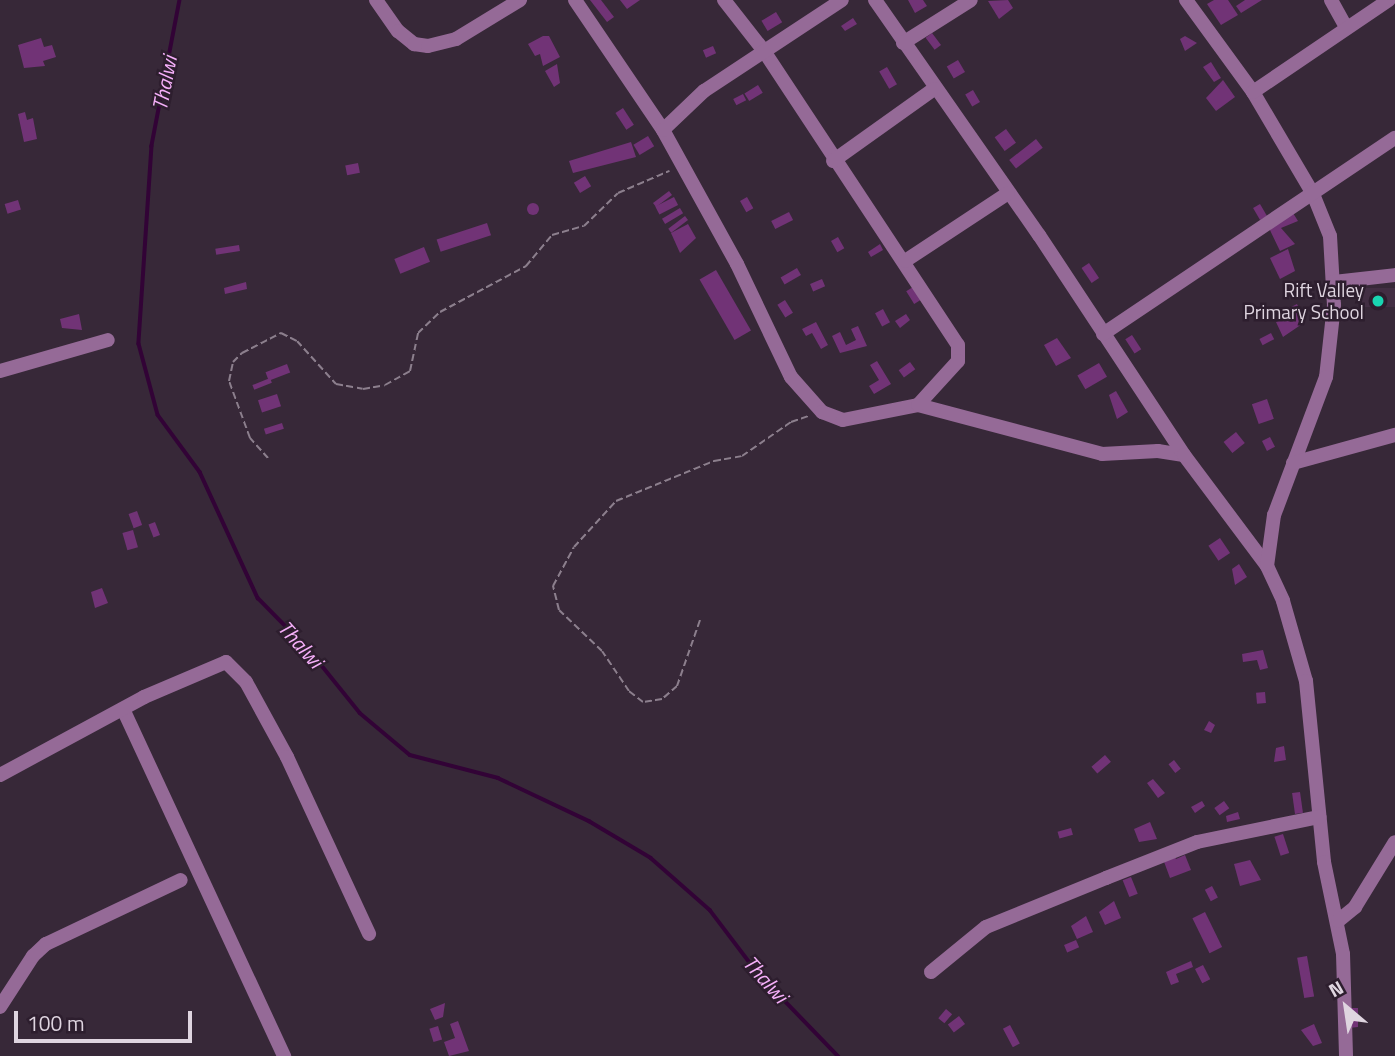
<!DOCTYPE html>
<style>
body{margin:0}
#map{position:relative;width:1395px;height:1056px;overflow:hidden;background:#372838;font-family:"Titillium Web",sans-serif}
div>[style]{position:absolute}
[style*='--x']{left:calc(var(--x)*1px);top:calc(var(--y)*1px);width:calc(var(--w)*1px);rotate:calc(var(--a)*1deg)}
.built>*{inset:0;background:#422e43;transform-origin:0 0}
.stream>*{height:3.5px;margin:-1.75px;padding:0 1.75px;transform-origin:1.75px;border-radius:1.75px;background:#320336}
.building>*{inset:0;background:#713376;transform-origin:0 0}
.round{border-radius:50%}
.path>*{height:2px;margin-top:-1px;transform-origin:0;background:repeating-linear-gradient(90deg,#8c7f8d 0 7px,transparent 0 10.5px)}
.minor>*{height:14px;margin:-7px;padding:0 7px;transform-origin:7px;border-radius:7px;background:#956a97}
.dots>*{width:19px;height:19px;translate:-50% -50%;box-sizing:border-box;border:4px solid #2d1e2e;border-radius:50%}
span{translate:-50% -50%;white-space:nowrap;text-align:center;line-height:1.15;-webkit-text-stroke:5px #2d1e2e;paint-order:stroke}
.poi-label{font-size:19px;color:#dfd5e0}
.right{translate:-100% -50%;text-align:right}
.water-label{font-size:21px;color:#f5aff9;font-style:italic}
.north{position:absolute;left:1311px;top:972px;width:70px;height:70px;-webkit-text-stroke:5px #2d1e2e;paint-order:stroke;rotate:331deg;font-size:19px;font-weight:700;line-height:28px;text-align:center;color:#dfd5e0}
.north::after{content:'';display:block;margin:auto;width:24px;height:32px;background:#dfd5e0;clip-path:polygon(50% 0,100% 100%,50% 72%,0 100%)}
.scale{position:absolute;left:14px;top:1011px;width:178px;height:32px;box-sizing:border-box;border:4px solid #dfd5e0;border-top:0;padding-left:9px;font-size:21px;line-height:24px;white-space:nowrap;color:#dfd5e0;-webkit-text-stroke:5px #2d1e2e;paint-order:stroke}
</style>
<div id="map">
<div class="built">
<i style="left:1395px;top:288px;width:19px;height:36px;rotate:90deg"></i>
</div>
<div class="stream">
<i style="--x:180;--y:0;--w:149;--a:100.9"></i>
<i style="--x:152;--y:146;--w:198;--a:93.8"></i>
<i style="--x:139;--y:344;--w:73;--a:75"></i>
<i style="--x:158;--y:415;--w:71;--a:53.6"></i>
<i style="--x:200;--y:472;--w:139;--a:65.3"></i>
<i style="--x:258;--y:598;--w:76;--a:45.5"></i>
<i style="--x:311;--y:652;--w:78;--a:51.2"></i>
<i style="--x:360;--y:713;--w:65;--a:40"></i>
<i style="--x:410;--y:755;--w:91;--a:14.6"></i>
<i style="--x:498;--y:778;--w:101;--a:25.3"></i>
<i style="--x:589;--y:821;--w:72;--a:30.8"></i>
<i style="--x:651;--y:858;--w:79;--a:41.4"></i>
<i style="--x:710;--y:910;--w:78;--a:52.8"></i>
<i style="--x:757;--y:972;--w:117;--a:46"></i>
</div>
<div class="building">
<i style="clip-path:polygon(590px 0,601px 0,614px 17px,607px 22px)"></i>
<i style="clip-path:polygon(620px 0,640px 0,627px 9px)"></i>
<i style="clip-path:polygon(908px 0,923px 0,927px 6px,915px 13px)"></i>
<i style="clip-path:polygon(1008px 0,1013px 8px,999px 19px,988px 1px)"></i>
<i style="clip-path:polygon(1214px 0,1228px 0,1238px 15px,1221px 25px,1207px 4px)"></i>
<i style="clip-path:polygon(1245px 0,1262px 0,1241px 13px,1236px 6px)"></i>
<i style="left:776px;top:12px;width:12px;height:17px;rotate:59deg"></i>
<i style="clip-path:polygon(853px 18px,857px 24px,845px 31px,841px 26px)"></i>
<i style="left:932px;top:33px;width:15px;height:8px;rotate:53deg"></i>
<i style="clip-path:polygon(543px 36px,549px 36px,560px 57px,543px 66px,540px 54px,535px 56px,528px 44px)"></i>
<i style="clip-path:polygon(1185px 36px,1197px 43px,1185px 51px,1180px 39px)"></i>
<i style="clip-path:polygon(41px 38px,44px 47px,52px 45px,56px 57px,43px 61px,45px 66px,24px 68px,18px 45px)"></i>
<i style="left:713px;top:46px;width:8px;height:11px;rotate:67deg"></i>
<i style="left:958px;top:60px;width:14px;height:13px;rotate:60deg"></i>
<i style="clip-path:polygon(1211px 62px,1221px 78px,1214px 82px,1203px 67px)"></i>
<i style="clip-path:polygon(557px 64px,560px 83px,554px 87px,545px 71px)"></i>
<i style="left:887px;top:67px;width:20px;height:9px;rotate:60deg"></i>
<i style="clip-path:polygon(1223px 80px,1235px 97px,1216px 111px,1206px 98px)"></i>
<i style="left:758px;top:85px;width:9px;height:16px;rotate:58deg"></i>
<i style="left:973px;top:90px;width:14px;height:9px;rotate:60deg"></i>
<i style="left:743px;top:94px;width:7px;height:11px;rotate:63deg"></i>
<i style="left:623px;top:108px;width:20px;height:9px;rotate:57deg"></i>
<i style="clip-path:polygon(25px 112px,27px 120px,33px 118px,37px 139px,24px 142px,18px 114px)"></i>
<i style="left:1006px;top:129px;width:17px;height:14px;rotate:54deg"></i>
<i style="left:648px;top:136px;width:12px;height:17px;rotate:59deg"></i>
<i style="left:1036px;top:139px;width:11px;height:34px;rotate:52deg"></i>
<i style="clip-path:polygon(631px 142px,636px 157px,573px 173px,569px 161px)"></i>
<i style="left:358px;top:163px;width:10px;height:13px;rotate:79deg"></i>
<i style="left:585px;top:176px;width:12px;height:13px;rotate:59deg"></i>
<i style="left:669px;top:191px;width:5px;height:20px;rotate:53deg"></i>
<i style="left:674px;top:197px;width:9px;height:21px;rotate:63deg"></i>
<i style="left:747px;top:197px;width:13px;height:8px;rotate:61deg"></i>
<i style="left:18px;top:200px;width:10px;height:14px;rotate:73deg"></i>
<i class="round" style="left:527px;top:203px;width:12px;height:12px"></i>
<i style="left:1260px;top:204px;width:14px;height:8px;rotate:60deg"></i>
<i style="left:680px;top:208px;width:6px;height:21px;rotate:59deg"></i>
<i style="left:789px;top:212px;width:9px;height:20px;rotate:63deg"></i>
<i style="clip-path:polygon(1293px 213px,1298px 221px,1281px 228px,1295px 244px,1280px 251px,1268px 226px)"></i>
<i style="left:685px;top:216px;width:5px;height:21px;rotate:53deg"></i>
<i style="left:487px;top:223px;width:13px;height:53px;rotate:72deg"></i>
<i style="clip-path:polygon(688px 224px,696px 238px,680px 253px,671px 233px)"></i>
<i style="left:838px;top:237px;width:13px;height:8px;rotate:61deg"></i>
<i style="clip-path:polygon(880px 244px,883px 250px,871px 257px,868px 252px)"></i>
<i style="left:239px;top:245px;width:6px;height:24px;rotate:81deg"></i>
<i style="left:424px;top:247px;width:16px;height:32px;rotate:68deg"></i>
<i style="clip-path:polygon(1288px 249px,1295px 271px,1280px 279px,1270px 258px)"></i>
<i style="left:1089px;top:263px;width:18px;height:9px;rotate:56deg"></i>
<i style="left:797px;top:268px;width:8px;height:19px;rotate:60deg"></i>
<i style="left:716px;top:270px;width:70px;height:19px;rotate:60deg"></i>
<i style="left:822px;top:279px;width:8px;height:13px;rotate:67deg"></i>
<i style="clip-path:polygon(246px 282px,247px 289px,225px 294px,224px 288px)"></i>
<i style="left:913px;top:287px;width:15px;height:8px;rotate:58deg"></i>
<i style="left:785px;top:300px;width:15px;height:9px;rotate:58deg"></i>
<i style="clip-path:polygon(1297px 304px,1305px 322px,1283px 337px,1276px 322px,1284px 319px,1281px 312px)"></i>
<i style="left:883px;top:309px;width:15px;height:9px;rotate:62deg"></i>
<i style="clip-path:polygon(79px 314px,82px 330px,62px 328px,60px 319px)"></i>
<i style="clip-path:polygon(906px 314px,910px 320px,900px 328px,895px 321px)"></i>
<i style="clip-path:polygon(816px 322px,828px 345px,821px 349px,812px 333px,806px 336px,802px 329px)"></i>
<i style="clip-path:polygon(858px 326px,867px 346px,840px 353px,832px 336px,840px 332px,846px 345px,856px 340px,851px 329px)"></i>
<i style="left:1271px;top:333px;width:7px;height:13px;rotate:63deg"></i>
<i style="left:1132px;top:335px;width:17px;height:8px;rotate:57deg"></i>
<i style="clip-path:polygon(1057px 338px,1071px 358px,1056px 366px,1044px 345px)"></i>
<i style="clip-path:polygon(877px 361px,891px 384px,874px 394px,869px 386px,879px 380px,870px 365px)"></i>
<i style="left:910px;top:362px;width:9px;height:14px;rotate:54deg"></i>
<i style="left:1099px;top:363px;width:16px;height:25px;rotate:60deg"></i>
<i style="left:287px;top:364px;width:9px;height:23px;rotate:69deg"></i>
<i style="left:270px;top:378px;width:5px;height:19px;rotate:68deg"></i>
<i style="clip-path:polygon(1116px 391px,1128px 412px,1117px 419px,1109px 395px)"></i>
<i style="left:277px;top:394px;width:13px;height:20px;rotate:72deg"></i>
<i style="left:1267px;top:399px;width:21px;height:16px;rotate:71deg"></i>
<i style="left:282px;top:423px;width:6px;height:19px;rotate:72deg"></i>
<i style="left:1236px;top:432px;width:14px;height:16px;rotate:51deg"></i>
<i style="left:1270px;top:437px;width:11px;height:9px;rotate:63deg"></i>
<i style="left:137px;top:511px;width:15px;height:9px;rotate:70deg"></i>
<i style="left:155px;top:522px;width:14px;height:7px;rotate:69deg"></i>
<i style="left:133px;top:530px;width:18px;height:11px;rotate:74deg"></i>
<i style="left:1220px;top:538px;width:18px;height:14px;rotate:56deg"></i>
<i style="clip-path:polygon(1239px 564px,1247px 577px,1235px 585px,1232px 569px)"></i>
<i style="clip-path:polygon(102px 588px,108px 603px,95px 608px,91px 592px)"></i>
<i style="clip-path:polygon(1263px 650px,1268px 668px,1260px 670px,1257px 660px,1243px 662px,1242px 654px)"></i>
<i style="left:1265px;top:692px;width:11px;height:9px;rotate:85deg"></i>
<i style="clip-path:polygon(1209px 721px,1215px 725px,1211px 733px,1204px 730px)"></i>
<i style="clip-path:polygon(1284px 746px,1286px 760px,1274px 762px,1276px 748px)"></i>
<i style="left:1105px;top:755px;width:9px;height:18px;rotate:49deg"></i>
<i style="left:1174px;top:760px;width:11px;height:7px;rotate:52deg"></i>
<i style="clip-path:polygon(1153px 779px,1165px 793px,1158px 798px,1147px 783px)"></i>
<i style="left:1300px;top:792px;width:21px;height:8px;rotate:82deg"></i>
<i style="clip-path:polygon(1202px 801px,1205px 806px,1195px 813px,1191px 807px)"></i>
<i style="left:1224px;top:801px;width:9px;height:12px;rotate:54deg"></i>
<i style="clip-path:polygon(1238px 812px,1240px 819px,1227px 822px,1226px 816px)"></i>
<i style="clip-path:polygon(1150px 822px,1157px 839px,1139px 842px,1134px 829px)"></i>
<i style="left:1071px;top:828px;width:7px;height:14px;rotate:74deg"></i>
<i style="left:1283px;top:834px;width:20px;height:9px;rotate:72deg"></i>
<i style="clip-path:polygon(1174px 855px,1176px 859px,1185px 855px,1191px 870px,1170px 878px,1163px 859px)"></i>
<i style="clip-path:polygon(1250px 860px,1261px 880px,1240px 886px,1234px 864px)"></i>
<i style="left:1131px;top:877px;width:18px;height:9px;rotate:68deg"></i>
<i style="left:1212px;top:886px;width:13px;height:8px;rotate:63deg"></i>
<i style="clip-path:polygon(1114px 901px,1121px 918px,1105px 925px,1099px 912px)"></i>
<i style="left:1205px;top:912px;width:39px;height:14px;rotate:64deg"></i>
<i style="clip-path:polygon(1086px 916px,1093px 932px,1077px 939px,1071px 926px)"></i>
<i style="left:1076px;top:940px;width:8px;height:13px;rotate:67deg"></i>
<i style="left:1307px;top:956px;width:41px;height:10px;rotate:80deg"></i>
<i style="clip-path:polygon(1191px 961px,1193px 967px,1176px 974px,1179px 982px,1171px 985px,1166px 972px)"></i>
<i style="left:1203px;top:965px;width:16px;height:9px;rotate:63deg"></i>
<i style="clip-path:polygon(445px 1003px,443px 1017px,435px 1020px,430px 1009px)"></i>
<i style="clip-path:polygon(1348px 1008px,1358px 1008px,1358px 1027px,1349px 1028px)"></i>
<i style="left:946px;top:1009px;width:8px;height:12px;rotate:40deg"></i>
<i style="left:959px;top:1016px;width:10px;height:14px;rotate:53deg"></i>
<i style="clip-path:polygon(458px 1021px,469px 1051px,449px 1056px,444px 1042px,455px 1038px,450px 1024px)"></i>
<i style="clip-path:polygon(1314px 1024px,1322px 1043px,1313px 1046px,1301px 1030px)"></i>
<i style="left:1010px;top:1025px;width:21px;height:8px;rotate:62deg"></i>
<i style="left:438px;top:1026px;width:14px;height:9px;rotate:73deg"></i>
</div>
<div class="path">
<i style="--x:268;--y:458;--w:27;--a:-132"></i>
<i style="--x:250;--y:438;--w:61;--a:-110.2"></i>
<i style="--x:229;--y:381;--w:19;--a:-78"></i>
<i style="--x:233;--y:362;--w:13;--a:-45"></i>
<i style="--x:242;--y:353;--w:44;--a:-27.1"></i>
<i style="--x:281;--y:333;--w:18;--a:27"></i>
<i style="--x:297;--y:341;--w:58;--a:47.8"></i>
<i style="--x:336;--y:384;--w:27;--a:10"></i>
<i style="--x:363;--y:389;--w:22;--a:-10"></i>
<i style="--x:385;--y:385;--w:29;--a:-29"></i>
<i style="--x:410;--y:371;--w:39;--a:-78"></i>
<i style="--x:418;--y:333;--w:30;--a:-44"></i>
<i style="--x:440;--y:312;--w:98;--a:-28.1"></i>
<i style="--x:526;--y:266;--w:40;--a:-50"></i>
<i style="--x:552;--y:235;--w:33;--a:-16"></i>
<i style="--x:584;--y:226;--w:47;--a:-44.1"></i>
<i style="--x:618;--y:193;--w:56;--a:-23.3"></i>
<i style="--x:700;--y:620;--w:70;--a:109.2"></i>
<i style="--x:677;--y:686;--w:20;--a:139"></i>
<i style="--x:662;--y:699;--w:19;--a:171"></i>
<i style="--x:643;--y:702;--w:18;--a:-142"></i>
<i style="--x:629;--y:691;--w:48;--a:-124"></i>
<i style="--x:602;--y:651;--w:59;--a:-136.4"></i>
<i style="--x:559;--y:610;--w:25;--a:-104"></i>
<i style="--x:553;--y:586;--w:44;--a:-61.7"></i>
<i style="--x:574;--y:547;--w:62;--a:-47.6"></i>
<i style="--x:616;--y:501;--w:106;--a:-22.2"></i>
<i style="--x:714;--y:461;--w:28;--a:-10"></i>
<i style="--x:742;--y:456;--w:60;--a:-34.8"></i>
<i style="--x:791;--y:422;--w:18;--a:-19"></i>
</div>
<div class="minor">
<i style="--x:376;--y:0;--w:38;--a:55"></i>
<i style="--x:398;--y:31;--w:21;--a:39"></i>
<i style="--x:414;--y:44;--w:14;--a:8"></i>
<i style="--x:428;--y:46;--w:29;--a:-14"></i>
<i style="--x:456;--y:39;--w:75;--a:-31.4"></i>
<i style="--x:575;--y:0;--w:157;--a:55.9"></i>
<i style="--x:663;--y:130;--w:153;--a:61.1"></i>
<i style="--x:737;--y:264;--w:125;--a:64.5"></i>
<i style="--x:791;--y:377;--w:47;--a:48.5"></i>
<i style="--x:822;--y:412;--w:22;--a:21"></i>
<i style="--x:843;--y:420;--w:76;--a:-11.3"></i>
<i style="--x:918;--y:405;--w:190;--a:14.9"></i>
<i style="--x:1102;--y:454;--w:56;--a:-3.1"></i>
<i style="--x:1158;--y:451;--w:26;--a:9"></i>
<i style="--x:724;--y:0;--w:65;--a:51.9"></i>
<i style="--x:764;--y:51;--w:352;--a:56.6"></i>
<i style="--x:958;--y:345;--w:16;--a:90"></i>
<i style="--x:958;--y:361;--w:59;--a:132.3"></i>
<i style="--x:875;--y:0;--w:287;--a:55.1"></i>
<i style="--x:1039;--y:235;--w:263;--a:56.6"></i>
<i style="--x:1184;--y:455;--w:139;--a:53.2"></i>
<i style="--x:1267;--y:566;--w:38;--a:65"></i>
<i style="--x:1283;--y:601;--w:83;--a:74"></i>
<i style="--x:1306;--y:681;--w:182;--a:84.3"></i>
<i style="--x:1324;--y:862;--w:94;--a:78.3"></i>
<i style="--x:1343;--y:954;--w:102;--a:88.3"></i>
<i style="--x:1186;--y:0;--w:114;--a:53.9"></i>
<i style="--x:1253;--y:92;--w:118;--a:59.5"></i>
<i style="--x:1313;--y:194;--w:45;--a:68"></i>
<i style="--x:1330;--y:236;--w:69;--a:86.7"></i>
<i style="--x:1334;--y:305;--w:72;--a:96.3"></i>
<i style="--x:1326;--y:377;--w:147;--a:110.6"></i>
<i style="--x:1274;--y:515;--w:51;--a:97.8"></i>
<i style="--x:1331;--y:0;--w:31;--a:61"></i>
<i style="--x:903;--y:43;--w:80;--a:-32.3"></i>
<i style="--x:1253;--y:92;--w:164;--a:-34.1"></i>
<i style="--x:663;--y:130;--w:57;--a:-43.6"></i>
<i style="--x:704;--y:91;--w:165;--a:-33.4"></i>
<i style="--x:833;--y:161;--w:124;--a:-35.5"></i>
<i style="--x:905;--y:261;--w:123;--a:-33.4"></i>
<i style="--x:1334;--y:282;--w:61;--a:-6.5"></i>
<i style="--x:1103;--y:334;--w:352;--a:-33.9"></i>
<i style="--x:0;--y:371;--w:112;--a:-16"></i>
<i style="--x:1293;--y:463;--w:106;--a:-15.4"></i>
<i style="--x:123;--y:709;--w:383;--a:65.1"></i>
<i style="--x:0;--y:775;--w:164;--a:-28.4"></i>
<i style="--x:144;--y:697;--w:89;--a:-23.1"></i>
<i style="--x:226;--y:662;--w:28;--a:45"></i>
<i style="--x:246;--y:682;--w:85;--a:61.3"></i>
<i style="--x:287;--y:757;--w:195;--a:65.1"></i>
<i style="--x:1338;--y:921;--w:22;--a:-39"></i>
<i style="--x:1355;--y:907;--w:76;--a:-58.4"></i>
<i style="--x:931;--y:972;--w:71;--a:-39.3"></i>
<i style="--x:986;--y:927;--w:130;--a:-22.2"></i>
<i style="--x:1106;--y:878;--w:98;--a:-21.6"></i>
<i style="--x:1197;--y:842;--w:125;--a:-11.6"></i>
<i style="--x:0;--y:1007;--w:61;--a:-57.1"></i>
<i style="--x:33;--y:956;--w:18;--a:-43"></i>
<i style="--x:46;--y:944;--w:149;--a:-25.4"></i>
</div>
<div class="dots">
<i style="left:1378px;top:301px;background:#19d5b2"></i>
</div>
<div class="poi-label">
<span class="right" style="left:1364px;top:301px">Rift Valley<br>Primary School</span>
</div>
<div class="water-label">
<span style="left:164px;top:83px;rotate:-79deg">Thalwi</span>
<span style="left:301px;top:644px;rotate:48deg">Thalwi</span>
<span style="left:766px;top:979px;rotate:48deg">Thalwi</span>
</div>
<div class="north">N</div>
<div class="scale">100 m</div>
</div>
